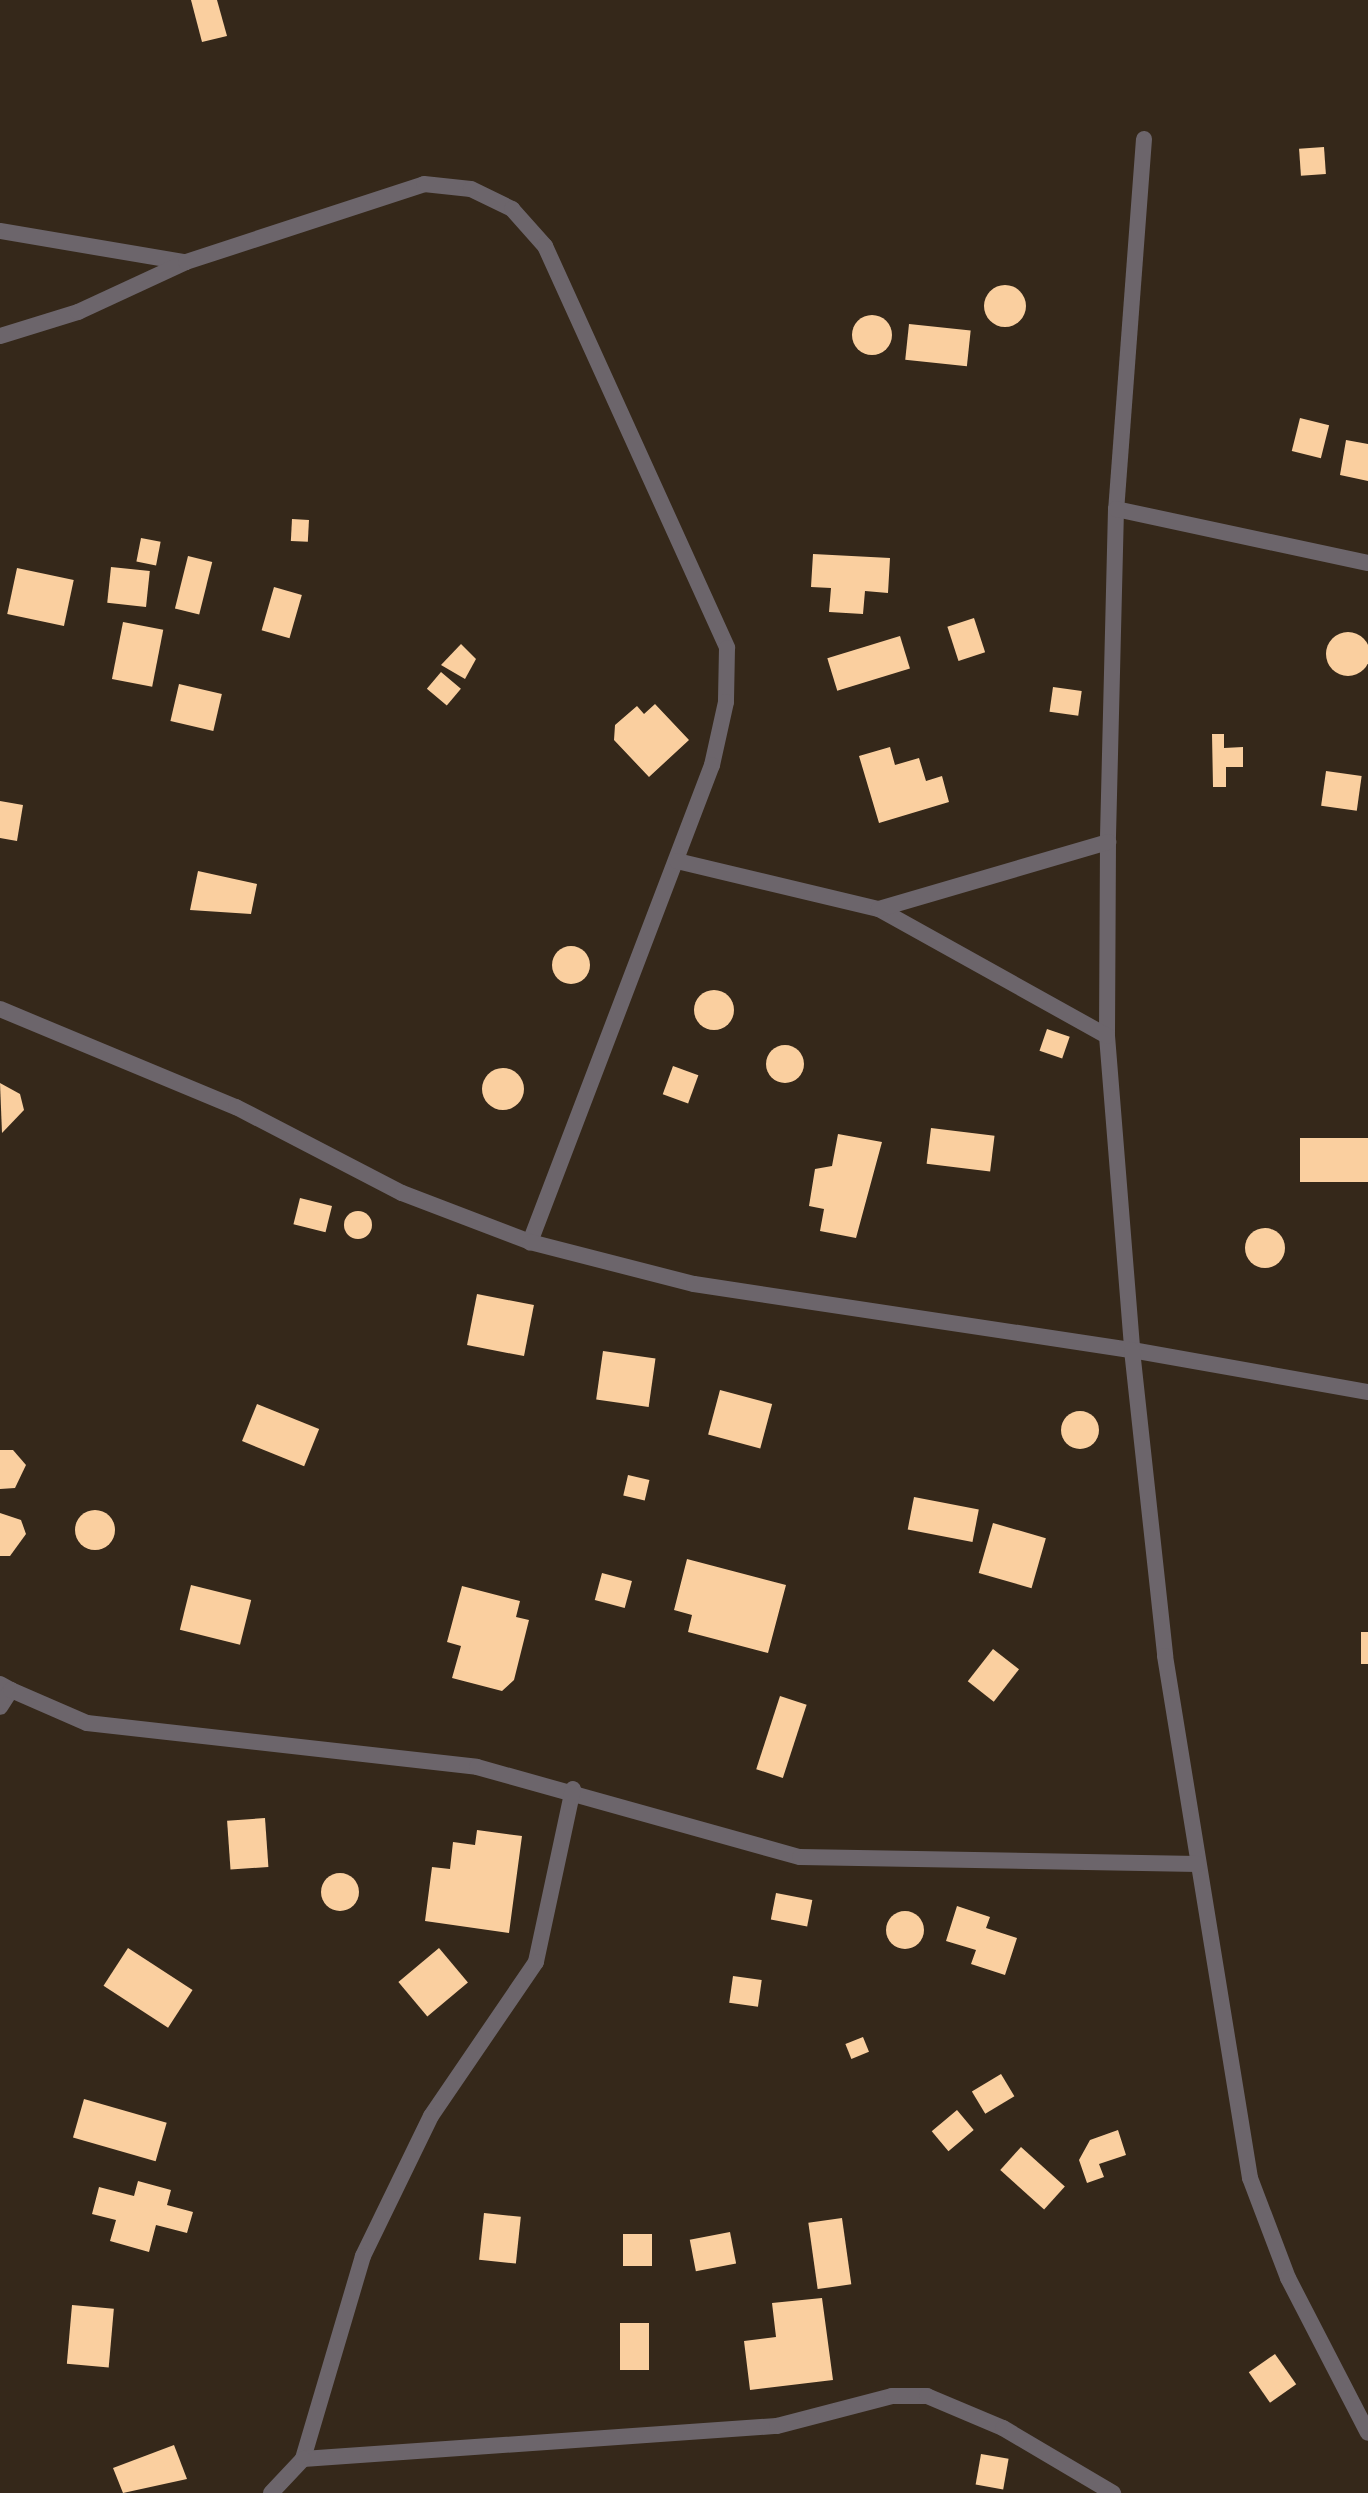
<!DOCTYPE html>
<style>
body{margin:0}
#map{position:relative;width:1368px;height:2493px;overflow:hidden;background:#35281a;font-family:Karla,sans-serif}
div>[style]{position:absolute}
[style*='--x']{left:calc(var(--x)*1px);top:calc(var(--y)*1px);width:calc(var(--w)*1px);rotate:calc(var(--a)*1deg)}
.building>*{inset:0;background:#facf9f;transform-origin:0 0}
.round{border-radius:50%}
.street>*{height:16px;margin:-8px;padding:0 8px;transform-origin:8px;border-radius:8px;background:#6c656b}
span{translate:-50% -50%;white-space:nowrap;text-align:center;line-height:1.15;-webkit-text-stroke:8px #2b1f11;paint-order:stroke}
</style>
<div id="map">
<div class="building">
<i style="clip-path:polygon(191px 0,217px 0,227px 36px,202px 42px)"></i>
<i style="left:1324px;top:147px;width:27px;height:25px;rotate:86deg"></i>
<i class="round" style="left:984px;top:285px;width:42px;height:42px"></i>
<i class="round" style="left:852px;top:315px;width:40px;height:40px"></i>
<i style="left:909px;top:324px;width:62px;height:36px;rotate:6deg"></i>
<i style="left:1300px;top:418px;width:30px;height:34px;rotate:14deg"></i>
<i style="clip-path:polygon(1346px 440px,1368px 444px,1368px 481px,1340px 475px)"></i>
<i style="left:292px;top:519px;width:17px;height:22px;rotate:3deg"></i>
<i style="left:141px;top:538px;width:20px;height:24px;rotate:11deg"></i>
<i style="clip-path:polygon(813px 554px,890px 558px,888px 593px,865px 591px,863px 614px,829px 612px,831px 588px,811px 587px)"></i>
<i style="left:188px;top:556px;width:25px;height:54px;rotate:14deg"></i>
<i style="left:111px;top:567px;width:39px;height:36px;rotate:6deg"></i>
<i style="left:17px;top:568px;width:58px;height:47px;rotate:12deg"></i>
<i style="left:274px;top:587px;width:29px;height:45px;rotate:16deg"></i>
<i style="left:974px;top:618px;width:36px;height:28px;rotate:72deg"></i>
<i style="left:123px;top:622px;width:41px;height:58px;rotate:11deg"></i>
<i class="round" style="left:1326px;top:632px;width:44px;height:44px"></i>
<i style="left:900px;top:636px;width:34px;height:76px;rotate:73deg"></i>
<i style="clip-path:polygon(461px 644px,476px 659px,465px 679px,441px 665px)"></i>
<i style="left:441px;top:672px;width:26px;height:22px;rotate:40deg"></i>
<i style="left:179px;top:684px;width:44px;height:38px;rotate:13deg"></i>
<i style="left:1053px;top:687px;width:29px;height:25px;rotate:8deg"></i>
<i style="clip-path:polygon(655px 704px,689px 740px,649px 777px,614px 740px,615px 725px,637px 706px,644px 714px)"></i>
<i style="clip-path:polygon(1212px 734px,1224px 734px,1224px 748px,1243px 747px,1243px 767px,1226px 767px,1226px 787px,1213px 787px)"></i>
<i style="clip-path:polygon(890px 747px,895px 765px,919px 758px,926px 781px,942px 776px,949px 802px,879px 823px,859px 756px)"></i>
<i style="left:1326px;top:771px;width:36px;height:35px;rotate:8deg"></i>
<i style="clip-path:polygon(0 801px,23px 805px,17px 841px,0 838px)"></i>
<i style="clip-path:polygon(198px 871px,257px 884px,251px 914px,190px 910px)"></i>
<i class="round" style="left:552px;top:946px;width:38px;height:38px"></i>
<i class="round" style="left:694px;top:990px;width:40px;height:40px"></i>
<i style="left:1047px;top:1029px;width:24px;height:23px;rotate:19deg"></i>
<i class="round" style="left:766px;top:1045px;width:38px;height:38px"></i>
<i style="left:673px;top:1066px;width:27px;height:30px;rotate:20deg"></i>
<i class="round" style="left:482px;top:1068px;width:42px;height:42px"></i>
<i style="clip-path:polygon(0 1083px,20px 1094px,24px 1110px,2px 1133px)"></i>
<i style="left:931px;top:1128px;width:64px;height:36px;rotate:7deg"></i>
<i style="clip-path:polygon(838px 1134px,882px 1142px,856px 1238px,820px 1231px,824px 1209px,809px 1206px,815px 1169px,832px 1166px)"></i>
<i style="left:1368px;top:1138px;width:44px;height:68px;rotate:90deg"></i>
<i style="left:300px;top:1198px;width:33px;height:27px;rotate:14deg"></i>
<i class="round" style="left:344px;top:1211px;width:28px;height:28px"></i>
<i class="round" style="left:1245px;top:1228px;width:40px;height:40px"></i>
<i style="left:477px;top:1294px;width:58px;height:52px;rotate:11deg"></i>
<i style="left:603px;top:1351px;width:53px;height:49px;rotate:8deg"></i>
<i style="left:720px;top:1390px;width:54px;height:46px;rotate:15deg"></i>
<i style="left:257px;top:1404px;width:67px;height:40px;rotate:22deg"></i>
<i class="round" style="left:1061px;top:1411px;width:38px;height:38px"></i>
<i style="clip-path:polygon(0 1450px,13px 1450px,26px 1465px,15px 1488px,0 1489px)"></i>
<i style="left:628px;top:1475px;width:22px;height:21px;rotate:13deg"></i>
<i style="left:914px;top:1497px;width:66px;height:33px;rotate:11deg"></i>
<i class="round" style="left:75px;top:1510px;width:40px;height:40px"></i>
<i style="clip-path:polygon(0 1513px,21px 1520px,26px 1534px,10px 1556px,0 1556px)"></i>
<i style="left:993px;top:1523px;width:55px;height:52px;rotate:16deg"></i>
<i style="clip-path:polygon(687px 1559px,786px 1585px,768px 1653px,688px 1632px,692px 1615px,674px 1610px)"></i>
<i style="left:602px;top:1573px;width:31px;height:28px;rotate:15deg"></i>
<i style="left:191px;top:1585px;width:62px;height:46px;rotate:14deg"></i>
<i style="clip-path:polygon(462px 1586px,520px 1601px,516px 1617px,529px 1620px,514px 1680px,502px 1691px,452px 1678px,461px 1646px,447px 1642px)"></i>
<i style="left:1361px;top:1632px;width:7px;height:32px"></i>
<i style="left:993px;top:1649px;width:33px;height:41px;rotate:38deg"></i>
<i style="left:780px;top:1696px;width:28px;height:77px;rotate:18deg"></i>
<i style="left:265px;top:1818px;width:49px;height:38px;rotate:86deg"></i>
<i style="clip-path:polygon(477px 1830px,522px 1836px,509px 1933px,425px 1921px,432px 1867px,450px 1869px,453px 1842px,475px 1845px)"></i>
<i class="round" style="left:321px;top:1873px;width:38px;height:38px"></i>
<i style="left:776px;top:1893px;width:37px;height:27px;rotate:11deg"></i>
<i style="clip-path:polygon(957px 1906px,990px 1917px,986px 1928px,1017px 1938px,1005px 1975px,971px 1964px,976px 1950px,946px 1941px)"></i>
<i class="round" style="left:886px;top:1911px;width:38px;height:38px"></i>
<i style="left:128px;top:1948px;width:77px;height:45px;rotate:33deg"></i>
<i style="left:439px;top:1948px;width:45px;height:53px;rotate:50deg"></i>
<i style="left:733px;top:1976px;width:29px;height:27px;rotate:8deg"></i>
<i style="left:863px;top:2037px;width:16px;height:19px;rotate:68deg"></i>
<i style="left:1001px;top:2074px;width:26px;height:34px;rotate:59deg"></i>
<i style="left:84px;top:2099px;width:86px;height:40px;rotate:16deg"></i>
<i style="left:957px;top:2110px;width:26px;height:33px;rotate:50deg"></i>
<i style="clip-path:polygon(1118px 2130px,1126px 2155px,1099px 2164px,1104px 2177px,1087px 2183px,1079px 2160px,1090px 2140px)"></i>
<i style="left:1021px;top:2147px;width:59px;height:31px;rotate:42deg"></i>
<i style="clip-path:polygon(138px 2181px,171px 2190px,167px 2205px,193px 2212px,187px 2233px,156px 2225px,149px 2252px,110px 2241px,116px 2220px,92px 2214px,99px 2187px,134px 2196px)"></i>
<i style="left:484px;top:2213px;width:37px;height:47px;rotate:6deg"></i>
<i style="left:842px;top:2218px;width:67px;height:34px;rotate:82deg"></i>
<i style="left:730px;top:2232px;width:32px;height:41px;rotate:79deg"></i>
<i style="left:623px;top:2234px;width:29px;height:32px"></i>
<i style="clip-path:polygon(822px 2298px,833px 2380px,750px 2390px,744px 2341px,776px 2337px,772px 2303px)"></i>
<i style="left:72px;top:2305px;width:42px;height:59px;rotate:5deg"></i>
<i style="left:620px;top:2323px;width:29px;height:47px"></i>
<i style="left:1275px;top:2354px;width:37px;height:32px;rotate:55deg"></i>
<i style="clip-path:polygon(174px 2445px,187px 2479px,123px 2493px,113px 2468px)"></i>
<i style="left:981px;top:2454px;width:28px;height:31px;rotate:10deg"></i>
</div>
<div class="street">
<i style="--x:1144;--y:139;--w:371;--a:94.3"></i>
<i style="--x:1116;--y:509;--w:333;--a:91.4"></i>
<i style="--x:1108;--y:842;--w:194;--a:90.3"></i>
<i style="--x:1107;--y:1036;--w:315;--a:85.4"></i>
<i style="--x:1132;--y:1350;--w:240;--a:10.1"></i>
<i style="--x:0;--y:231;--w:187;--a:9.6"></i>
<i style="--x:0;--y:336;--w:82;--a:-17.1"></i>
<i style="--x:78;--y:312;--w:119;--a:-24.8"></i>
<i style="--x:186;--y:262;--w:250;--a:-18.1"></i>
<i style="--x:424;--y:184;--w:47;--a:6.1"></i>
<i style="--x:471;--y:189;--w:46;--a:26"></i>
<i style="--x:512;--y:209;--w:50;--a:48.3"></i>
<i style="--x:545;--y:246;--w:441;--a:65.6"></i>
<i style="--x:727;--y:648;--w:54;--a:91.1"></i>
<i style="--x:726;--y:702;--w:65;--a:102.5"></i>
<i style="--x:712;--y:765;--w:511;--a:110.88"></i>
<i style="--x:1116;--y:509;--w:258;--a:12.1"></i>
<i style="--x:677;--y:861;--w:208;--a:13.4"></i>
<i style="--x:0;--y:1009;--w:256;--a:22.6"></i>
<i style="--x:236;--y:1107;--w:187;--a:27.4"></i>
<i style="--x:402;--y:1193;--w:137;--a:20.9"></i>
<i style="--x:530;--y:1242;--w:169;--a:14.4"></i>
<i style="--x:694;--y:1284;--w:443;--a:8.6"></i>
<i style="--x:1132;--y:1350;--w:308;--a:83.8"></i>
<i style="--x:1165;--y:1656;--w:529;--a:80.75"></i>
<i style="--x:1250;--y:2178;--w:107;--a:69.2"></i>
<i style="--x:1288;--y:2278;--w:174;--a:62.7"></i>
<i style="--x:1107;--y:1036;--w:261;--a:-150.9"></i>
<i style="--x:879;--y:909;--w:239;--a:-16.3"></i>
<i style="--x:0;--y:1684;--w:13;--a:29"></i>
<i style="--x:11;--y:1690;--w:20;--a:123"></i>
<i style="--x:11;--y:1690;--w:83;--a:23.5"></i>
<i style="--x:87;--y:1723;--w:392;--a:6.4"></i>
<i style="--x:477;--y:1767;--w:335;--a:15.6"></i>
<i style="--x:800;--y:1857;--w:398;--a:1"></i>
<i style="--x:573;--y:1789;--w:177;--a:102.1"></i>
<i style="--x:536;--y:1962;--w:186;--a:124.3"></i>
<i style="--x:431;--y:2116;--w:156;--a:115.9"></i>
<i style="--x:363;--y:2256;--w:212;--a:106.5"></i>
<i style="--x:303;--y:2459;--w:475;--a:-4"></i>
<i style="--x:777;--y:2426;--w:119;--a:-14.6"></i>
<i style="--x:892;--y:2396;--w:35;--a:0"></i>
<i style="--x:927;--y:2396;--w:82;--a:22.8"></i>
<i style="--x:1003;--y:2428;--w:128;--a:30.6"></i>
<i style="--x:271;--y:2493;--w:47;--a:-46.7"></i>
</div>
</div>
